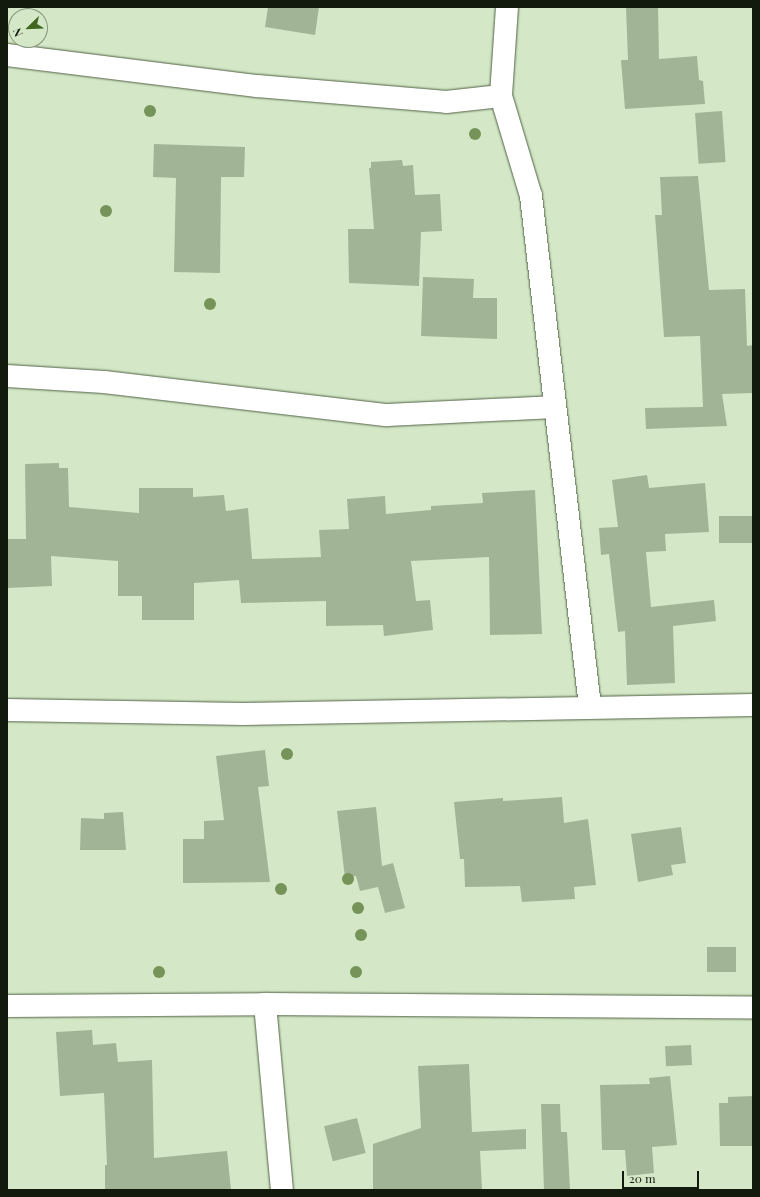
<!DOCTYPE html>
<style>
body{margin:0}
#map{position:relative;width:760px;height:1197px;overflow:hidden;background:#d4e8c7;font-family:"Playfair Display",serif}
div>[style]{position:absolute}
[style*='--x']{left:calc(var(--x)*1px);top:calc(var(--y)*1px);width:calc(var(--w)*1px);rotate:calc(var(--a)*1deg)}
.building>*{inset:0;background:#a1b495;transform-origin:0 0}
.roads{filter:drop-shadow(0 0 1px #516246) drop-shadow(0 0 1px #516246)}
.minor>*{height:22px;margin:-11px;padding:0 11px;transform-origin:11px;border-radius:11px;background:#fff}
.trees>*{width:12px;height:12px;margin:-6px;border-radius:50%;background:#76935a}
span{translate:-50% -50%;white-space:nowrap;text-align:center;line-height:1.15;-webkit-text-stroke:3px #d4e8c7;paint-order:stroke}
.frame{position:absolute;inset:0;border:8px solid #12190d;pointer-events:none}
.north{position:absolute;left:8px;top:8px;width:40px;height:40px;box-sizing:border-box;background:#d4e8c7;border:1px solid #86957d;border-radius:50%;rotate:247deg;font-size:11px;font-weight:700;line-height:16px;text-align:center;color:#12190d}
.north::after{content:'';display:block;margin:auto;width:14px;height:18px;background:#416721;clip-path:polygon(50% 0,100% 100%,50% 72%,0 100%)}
.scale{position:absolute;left:622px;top:1171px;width:77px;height:18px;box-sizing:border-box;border:2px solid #12190d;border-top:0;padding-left:5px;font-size:12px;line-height:14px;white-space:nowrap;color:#12190d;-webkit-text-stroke:3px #d4e8c7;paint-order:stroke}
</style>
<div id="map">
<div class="building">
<i style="clip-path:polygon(268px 7px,319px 7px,315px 35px,265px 27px)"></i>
<i style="clip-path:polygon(626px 7px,658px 7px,659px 59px,697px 56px,699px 80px,703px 81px,705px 104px,625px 109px,621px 60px,628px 60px)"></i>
<i style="left:722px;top:111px;width:51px;height:27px;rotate:86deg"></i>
<i style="clip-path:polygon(154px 144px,245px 147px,244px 177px,221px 177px,220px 273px,174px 272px,176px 178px,153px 177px)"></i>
<i style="clip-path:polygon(402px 160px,403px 166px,413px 165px,415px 195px,440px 194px,442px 231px,421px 232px,419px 286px,349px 283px,348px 229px,374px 229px,369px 168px,371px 168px,371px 162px)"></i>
<i style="clip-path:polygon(698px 176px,709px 290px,745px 289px,747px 346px,753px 345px,753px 393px,722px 394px,727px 426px,646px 429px,645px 408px,703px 407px,700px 336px,664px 337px,655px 215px,662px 215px,660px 177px)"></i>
<i style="clip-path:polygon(423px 277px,474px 279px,473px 298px,497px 298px,497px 339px,421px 336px)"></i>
<i style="clip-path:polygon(59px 463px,59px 468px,68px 468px,69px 507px,139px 513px,139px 488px,193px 488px,193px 497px,224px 495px,226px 511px,248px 508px,252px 559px,321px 557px,319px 530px,349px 529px,347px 499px,385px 496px,386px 514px,431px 510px,431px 506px,483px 503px,482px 493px,535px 490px,542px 634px,490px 635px,489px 557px,411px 561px,416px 601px,430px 600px,433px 630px,384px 636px,383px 625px,326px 626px,326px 601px,241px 603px,239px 580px,194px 583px,194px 620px,142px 620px,142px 596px,118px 596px,118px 561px,51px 556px,52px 586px,7px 588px,7px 539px,26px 539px,25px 464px)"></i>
<i style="clip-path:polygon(647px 475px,649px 488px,705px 483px,709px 532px,665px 534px,666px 551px,646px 552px,651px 607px,714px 600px,716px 621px,673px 626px,675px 683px,627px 685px,625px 631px,618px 632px,609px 554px,601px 555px,599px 528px,618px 527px,612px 480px)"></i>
<i style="left:753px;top:516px;width:27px;height:34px;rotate:90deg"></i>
<i style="clip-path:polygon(265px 750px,269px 786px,258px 787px,270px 882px,183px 883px,183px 839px,204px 839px,204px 821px,224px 820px,216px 756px)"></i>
<i style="clip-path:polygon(562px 797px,564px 823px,588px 819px,596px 885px,574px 887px,575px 899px,522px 902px,520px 886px,465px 887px,464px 859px,460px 859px,454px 802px,503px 798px,503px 801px)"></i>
<i style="clip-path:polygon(376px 807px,382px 866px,393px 863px,405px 908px,385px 913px,378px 887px,360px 891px,356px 876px,345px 878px,337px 811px)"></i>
<i style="clip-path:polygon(123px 812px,126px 850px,80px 850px,81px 818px,104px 819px,104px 813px)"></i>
<i style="clip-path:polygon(681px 827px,686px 863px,671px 865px,673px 875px,638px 882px,631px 834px)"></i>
<i style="left:707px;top:947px;width:29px;height:25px"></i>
<i style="clip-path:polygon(92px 1030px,93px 1045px,116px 1043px,118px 1062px,152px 1060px,154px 1158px,227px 1151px,231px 1190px,105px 1190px,105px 1165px,107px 1165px,104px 1093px,60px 1096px,56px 1032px)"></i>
<i style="left:691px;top:1045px;width:20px;height:26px;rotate:87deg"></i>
<i style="clip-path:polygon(469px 1064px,472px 1132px,526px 1129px,526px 1149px,480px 1151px,482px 1190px,373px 1190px,373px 1144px,421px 1128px,418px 1066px)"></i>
<i style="clip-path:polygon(670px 1076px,677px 1145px,652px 1147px,654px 1173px,627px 1176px,625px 1150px,602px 1150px,600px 1085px,650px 1084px,649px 1078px)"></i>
<i style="clip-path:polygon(753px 1096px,753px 1146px,720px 1146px,719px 1103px,728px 1103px,728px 1097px)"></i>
<i style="clip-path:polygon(541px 1104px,560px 1104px,561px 1132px,567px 1132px,570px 1190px,544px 1190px)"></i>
<i style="left:357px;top:1118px;width:36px;height:34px;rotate:76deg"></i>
</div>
<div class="roads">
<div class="minor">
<i style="--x:507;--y:7;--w:89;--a:93.9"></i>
<i style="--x:501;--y:96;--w:104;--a:73.3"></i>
<i style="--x:531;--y:196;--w:514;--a:83.41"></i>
<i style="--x:7;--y:55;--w:252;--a:7.1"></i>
<i style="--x:257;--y:86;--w:190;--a:4.8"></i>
<i style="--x:446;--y:102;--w:55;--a:-6.2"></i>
<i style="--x:7;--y:376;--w:97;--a:3.5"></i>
<i style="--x:104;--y:382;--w:285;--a:6.7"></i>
<i style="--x:387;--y:415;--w:168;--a:-2.7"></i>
<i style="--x:7;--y:710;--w:236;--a:1"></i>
<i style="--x:243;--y:714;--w:510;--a:-1.01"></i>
<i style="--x:265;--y:1004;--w:187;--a:84.8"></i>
<i style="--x:7;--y:1006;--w:258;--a:-0.4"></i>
<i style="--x:265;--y:1004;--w:488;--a:0.4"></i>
</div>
</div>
<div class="trees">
<i style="left:150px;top:111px"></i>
<i style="left:475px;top:134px"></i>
<i style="left:106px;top:211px"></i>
<i style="left:210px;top:304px"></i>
<i style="left:287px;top:754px"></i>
<i style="left:348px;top:879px"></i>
<i style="left:281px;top:889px"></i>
<i style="left:358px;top:908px"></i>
<i style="left:361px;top:935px"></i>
<i style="left:159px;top:972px"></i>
<i style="left:356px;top:972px"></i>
</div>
<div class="frame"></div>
<div class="north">N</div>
<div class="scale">20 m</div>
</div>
